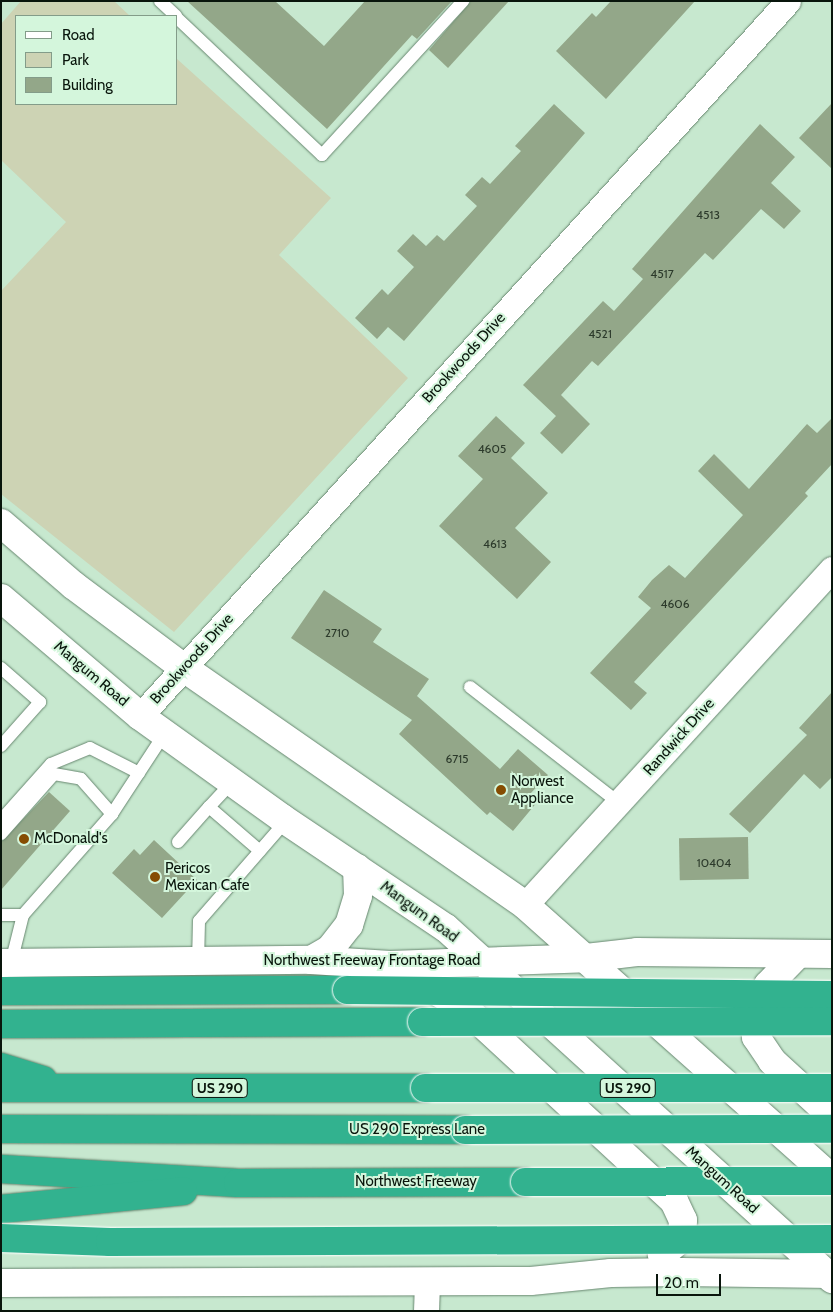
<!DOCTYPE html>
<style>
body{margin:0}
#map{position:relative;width:833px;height:1312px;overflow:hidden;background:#c7e8cf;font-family:Cabin,sans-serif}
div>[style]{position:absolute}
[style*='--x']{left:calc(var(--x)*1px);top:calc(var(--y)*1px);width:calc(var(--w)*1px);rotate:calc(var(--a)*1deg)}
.green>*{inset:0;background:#cdd3b4}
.building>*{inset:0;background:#93a789;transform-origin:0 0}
.roads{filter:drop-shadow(0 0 1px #688770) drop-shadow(0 0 1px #688770)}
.service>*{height:12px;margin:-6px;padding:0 6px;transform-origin:6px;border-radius:6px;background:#fff}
.minor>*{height:25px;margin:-12.5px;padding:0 12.5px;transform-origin:12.5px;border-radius:12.5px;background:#fff}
.secondary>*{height:28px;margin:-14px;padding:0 14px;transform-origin:14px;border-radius:14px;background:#fff}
.motorway>*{height:28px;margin:-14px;padding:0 14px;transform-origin:14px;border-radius:14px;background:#32b28f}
.bridges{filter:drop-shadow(0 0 1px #fff) drop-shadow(0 0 1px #fff)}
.motorway-bridge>*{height:28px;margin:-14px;padding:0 14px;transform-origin:14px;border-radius:14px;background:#32b28f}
.dots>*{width:14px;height:14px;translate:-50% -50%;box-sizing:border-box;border:2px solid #d4f6dc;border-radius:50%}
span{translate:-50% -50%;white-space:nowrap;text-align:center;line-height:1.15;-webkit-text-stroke:4px #d4f6dc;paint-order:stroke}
.number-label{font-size:12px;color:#2c3a2b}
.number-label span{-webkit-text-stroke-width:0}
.shield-label span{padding:1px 4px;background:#d4f6dc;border:1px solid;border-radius:4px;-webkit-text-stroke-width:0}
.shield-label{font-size:14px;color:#09150c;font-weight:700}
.street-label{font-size:15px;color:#09150c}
.poi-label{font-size:15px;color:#09150c}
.left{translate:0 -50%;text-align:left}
.frame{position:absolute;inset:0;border:2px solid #09150c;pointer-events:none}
.legend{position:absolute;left:15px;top:15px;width:162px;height:90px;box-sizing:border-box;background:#d4f6dc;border:1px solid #839c89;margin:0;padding:6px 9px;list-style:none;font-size:15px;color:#09150c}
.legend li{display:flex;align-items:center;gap:10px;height:25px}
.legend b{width:25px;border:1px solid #839c89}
.scale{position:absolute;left:656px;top:1274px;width:65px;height:22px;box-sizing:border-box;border:2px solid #09150c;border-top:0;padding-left:6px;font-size:15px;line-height:18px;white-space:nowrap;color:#09150c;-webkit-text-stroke:4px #d4f6dc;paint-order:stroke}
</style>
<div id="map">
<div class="green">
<i style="clip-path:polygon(21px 1px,114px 1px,130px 16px,16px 16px,16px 104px,176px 104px,176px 58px,331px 198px,279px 255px,408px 378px,174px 632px,1px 494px,1px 291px,66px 222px,1px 160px,1px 24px)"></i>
</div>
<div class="building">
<i style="clip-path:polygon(187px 1px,275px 1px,324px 46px,365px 1px,452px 1px,417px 39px,412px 35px,327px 129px)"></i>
<i style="clip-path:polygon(471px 1px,509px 1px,448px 68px,429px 50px)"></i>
<i style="clip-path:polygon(611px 1px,695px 1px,606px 99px,556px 51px,592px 13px,596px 17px)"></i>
<i style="clip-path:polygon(832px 103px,832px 169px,799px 138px)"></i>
<i style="clip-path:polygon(554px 104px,585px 133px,404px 341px,388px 327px,377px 339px,355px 318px,382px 289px,388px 295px,414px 267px,397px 251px,413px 234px,426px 246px,437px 235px,444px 241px,477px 206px,465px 195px,482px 177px,490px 184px,521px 151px,515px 146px)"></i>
<i style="clip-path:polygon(760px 124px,795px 157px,771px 183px,801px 211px,784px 229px,761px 209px,713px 260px,705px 253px,598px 366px,592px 361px,561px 395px,590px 424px,562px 454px,540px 433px,556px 416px,523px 385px,603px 301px,614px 311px,643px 279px,632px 269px)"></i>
<i style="clip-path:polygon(496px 416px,525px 443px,511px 458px,548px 493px,515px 528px,551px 562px,517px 599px,439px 526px,483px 479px,458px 456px)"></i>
<i style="clip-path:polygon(832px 418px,832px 464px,805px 493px,808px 496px,634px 682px,647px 693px,631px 710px,590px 673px,651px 608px,638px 597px,652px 580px,669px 565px,685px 578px,743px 515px,698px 471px,714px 454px,749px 489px,807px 424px,817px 433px)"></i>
<i style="clip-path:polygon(324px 590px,382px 629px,373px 642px,429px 679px,417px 696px,500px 769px,518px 749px,548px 775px,530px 794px,538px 801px,513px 831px,490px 812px,487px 815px,399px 734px,412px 720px,291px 638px)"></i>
<i style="clip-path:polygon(832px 692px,832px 777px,820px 789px,804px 774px,750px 833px,729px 814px,807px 735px,799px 728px)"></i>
<i style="clip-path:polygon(49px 792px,70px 811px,1px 890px,1px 842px)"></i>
<i style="left:748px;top:837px;width:42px;height:69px;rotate:89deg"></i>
<i style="clip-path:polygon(154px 840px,197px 880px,162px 918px,112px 873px,134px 849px,140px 855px)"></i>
</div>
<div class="roads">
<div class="service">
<i style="--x:160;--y:1;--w:22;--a:43"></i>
<i style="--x:176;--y:17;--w:201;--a:43.4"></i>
<i style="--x:322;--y:155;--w:209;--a:-47.5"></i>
<i style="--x:1;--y:668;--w:52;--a:41.1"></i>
<i style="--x:40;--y:702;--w:59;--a:131.6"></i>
<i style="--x:470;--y:687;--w:189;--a:37.9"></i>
<i style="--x:209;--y:807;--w:34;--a:-47"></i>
<i style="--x:1;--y:820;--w:75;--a:-48.2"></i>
<i style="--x:51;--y:764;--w:42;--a:-22.3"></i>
<i style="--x:90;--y:748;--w:55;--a:27"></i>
<i style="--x:1;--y:834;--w:80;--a:-48.5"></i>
<i style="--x:54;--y:774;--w:27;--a:10"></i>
<i style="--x:81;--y:779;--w:47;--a:48.5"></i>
<i style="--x:178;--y:842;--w:47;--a:-48.5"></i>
<i style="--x:209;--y:807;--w:67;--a:40.8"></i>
<i style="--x:1;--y:915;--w:22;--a:0"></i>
<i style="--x:198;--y:962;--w:41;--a:-88.6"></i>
<i style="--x:199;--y:921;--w:133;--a:-49"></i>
<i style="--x:11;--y:963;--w:49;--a:-76"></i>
<i style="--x:23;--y:915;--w:135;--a:-48.6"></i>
<i style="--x:112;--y:814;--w:97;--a:-56.8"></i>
</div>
<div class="minor">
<i style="--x:140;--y:716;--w:965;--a:-47.81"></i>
<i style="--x:525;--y:905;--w:455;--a:-47.6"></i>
<i style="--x:426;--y:1311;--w:30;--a:-88"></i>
</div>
<div class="secondary">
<i style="--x:1;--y:523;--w:95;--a:40.7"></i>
<i style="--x:73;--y:585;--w:139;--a:36.8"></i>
<i style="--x:184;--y:668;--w:415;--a:34.8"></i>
<i style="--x:525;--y:905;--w:411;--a:41.7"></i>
<i style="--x:1;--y:598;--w:182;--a:40.3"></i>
<i style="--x:140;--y:716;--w:175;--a:35.7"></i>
<i style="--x:282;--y:818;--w:197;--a:33.9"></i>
<i style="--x:446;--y:928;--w:522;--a:42.28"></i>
<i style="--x:798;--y:954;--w:43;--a:134.1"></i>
<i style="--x:768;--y:985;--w:32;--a:116"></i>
<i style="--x:754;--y:1014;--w:23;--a:85"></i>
<i style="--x:756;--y:1037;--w:29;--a:56"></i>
<i style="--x:772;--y:1061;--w:81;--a:42.5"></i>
<i style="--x:311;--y:960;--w:22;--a:-30"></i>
<i style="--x:330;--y:949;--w:31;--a:-52"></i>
<i style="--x:349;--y:925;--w:30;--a:-73"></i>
<i style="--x:358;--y:896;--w:28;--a:-92"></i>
<i style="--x:1;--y:963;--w:310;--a:-0.6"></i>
<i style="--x:311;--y:960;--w:79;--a:3.6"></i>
<i style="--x:390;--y:965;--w:196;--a:-2"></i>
<i style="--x:586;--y:958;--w:51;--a:-6.7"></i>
<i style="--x:637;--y:952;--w:195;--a:0.6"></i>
<i style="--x:429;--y:987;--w:43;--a:30.7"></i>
<i style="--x:466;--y:1009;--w:283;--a:42.7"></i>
<i style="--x:674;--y:1201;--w:21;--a:65"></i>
<i style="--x:683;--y:1220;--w:18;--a:93"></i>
<i style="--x:682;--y:1238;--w:26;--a:141"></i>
<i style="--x:1;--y:1283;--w:530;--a:-0.22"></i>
<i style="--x:531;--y:1281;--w:80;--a:-5.7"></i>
<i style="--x:611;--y:1273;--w:70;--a:-0.8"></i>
<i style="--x:681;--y:1272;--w:151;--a:0.8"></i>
</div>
<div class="motorway">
<i style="--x:1;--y:991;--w:346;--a:-0.2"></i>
<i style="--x:1;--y:1024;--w:421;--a:-0.3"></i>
<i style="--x:1;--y:1067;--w:44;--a:17.2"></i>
<i style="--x:1;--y:1088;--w:424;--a:0"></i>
<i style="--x:1;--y:1129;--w:464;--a:0.1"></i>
<i style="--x:1;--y:1169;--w:237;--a:3.4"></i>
<i style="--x:238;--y:1183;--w:287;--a:-0.2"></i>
<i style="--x:1;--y:1209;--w:183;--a:-5.6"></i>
</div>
</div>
<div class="bridges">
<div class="motorway-bridge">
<i style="--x:347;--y:990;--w:485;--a:0.6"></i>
<i style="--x:422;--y:1022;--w:410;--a:-0.1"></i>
<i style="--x:425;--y:1088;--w:407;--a:0"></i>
<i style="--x:465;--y:1130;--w:367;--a:-0.2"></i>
<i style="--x:525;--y:1182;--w:307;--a:-0.2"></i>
<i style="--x:1;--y:1238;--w:109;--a:2.1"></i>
<i style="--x:110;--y:1242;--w:722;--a:-0.24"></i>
</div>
</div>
<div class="dots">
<i style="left:501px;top:790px;background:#864c02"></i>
<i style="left:24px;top:839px;background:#864c02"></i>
<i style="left:155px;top:877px;background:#864c02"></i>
</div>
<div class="number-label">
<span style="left:708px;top:215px">4513</span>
<span style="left:662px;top:274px">4517</span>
<span style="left:600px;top:334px">4521</span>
<span style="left:492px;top:449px">4605</span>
<span style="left:495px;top:544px">4613</span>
<span style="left:675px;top:604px">4606</span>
<span style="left:337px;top:633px">2710</span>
<span style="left:457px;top:759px">6715</span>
<span style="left:714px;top:863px">10404</span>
</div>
<div class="shield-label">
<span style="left:220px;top:1088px">US 290</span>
<span style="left:628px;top:1088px">US 290</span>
</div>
<div class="street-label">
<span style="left:464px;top:358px;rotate:-48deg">Brookwoods Drive</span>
<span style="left:192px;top:659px;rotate:-48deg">Brookwoods Drive</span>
<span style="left:91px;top:674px;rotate:40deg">Mangum Road</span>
<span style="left:679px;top:737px;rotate:-48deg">Randwick Drive</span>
<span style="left:419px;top:912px;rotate:36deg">Mangum Road</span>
<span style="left:372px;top:961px">Northwest Freeway Frontage Road</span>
<span style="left:417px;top:1130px">US 290 Express Lane</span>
<span style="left:722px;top:1180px;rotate:42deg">Mangum Road</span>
<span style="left:416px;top:1182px">Northwest Freeway</span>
</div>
<div class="poi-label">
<span class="left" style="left:511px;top:790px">Norwest<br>Appliance</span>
<span class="left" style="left:34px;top:839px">McDonald's</span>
<span class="left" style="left:165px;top:877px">Pericos<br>Mexican Cafe</span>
</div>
<div class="frame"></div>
<ul class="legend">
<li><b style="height:6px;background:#fff"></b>Road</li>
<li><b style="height:14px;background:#cdd3b4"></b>Park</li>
<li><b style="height:14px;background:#93a789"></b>Building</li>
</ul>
<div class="scale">20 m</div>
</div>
